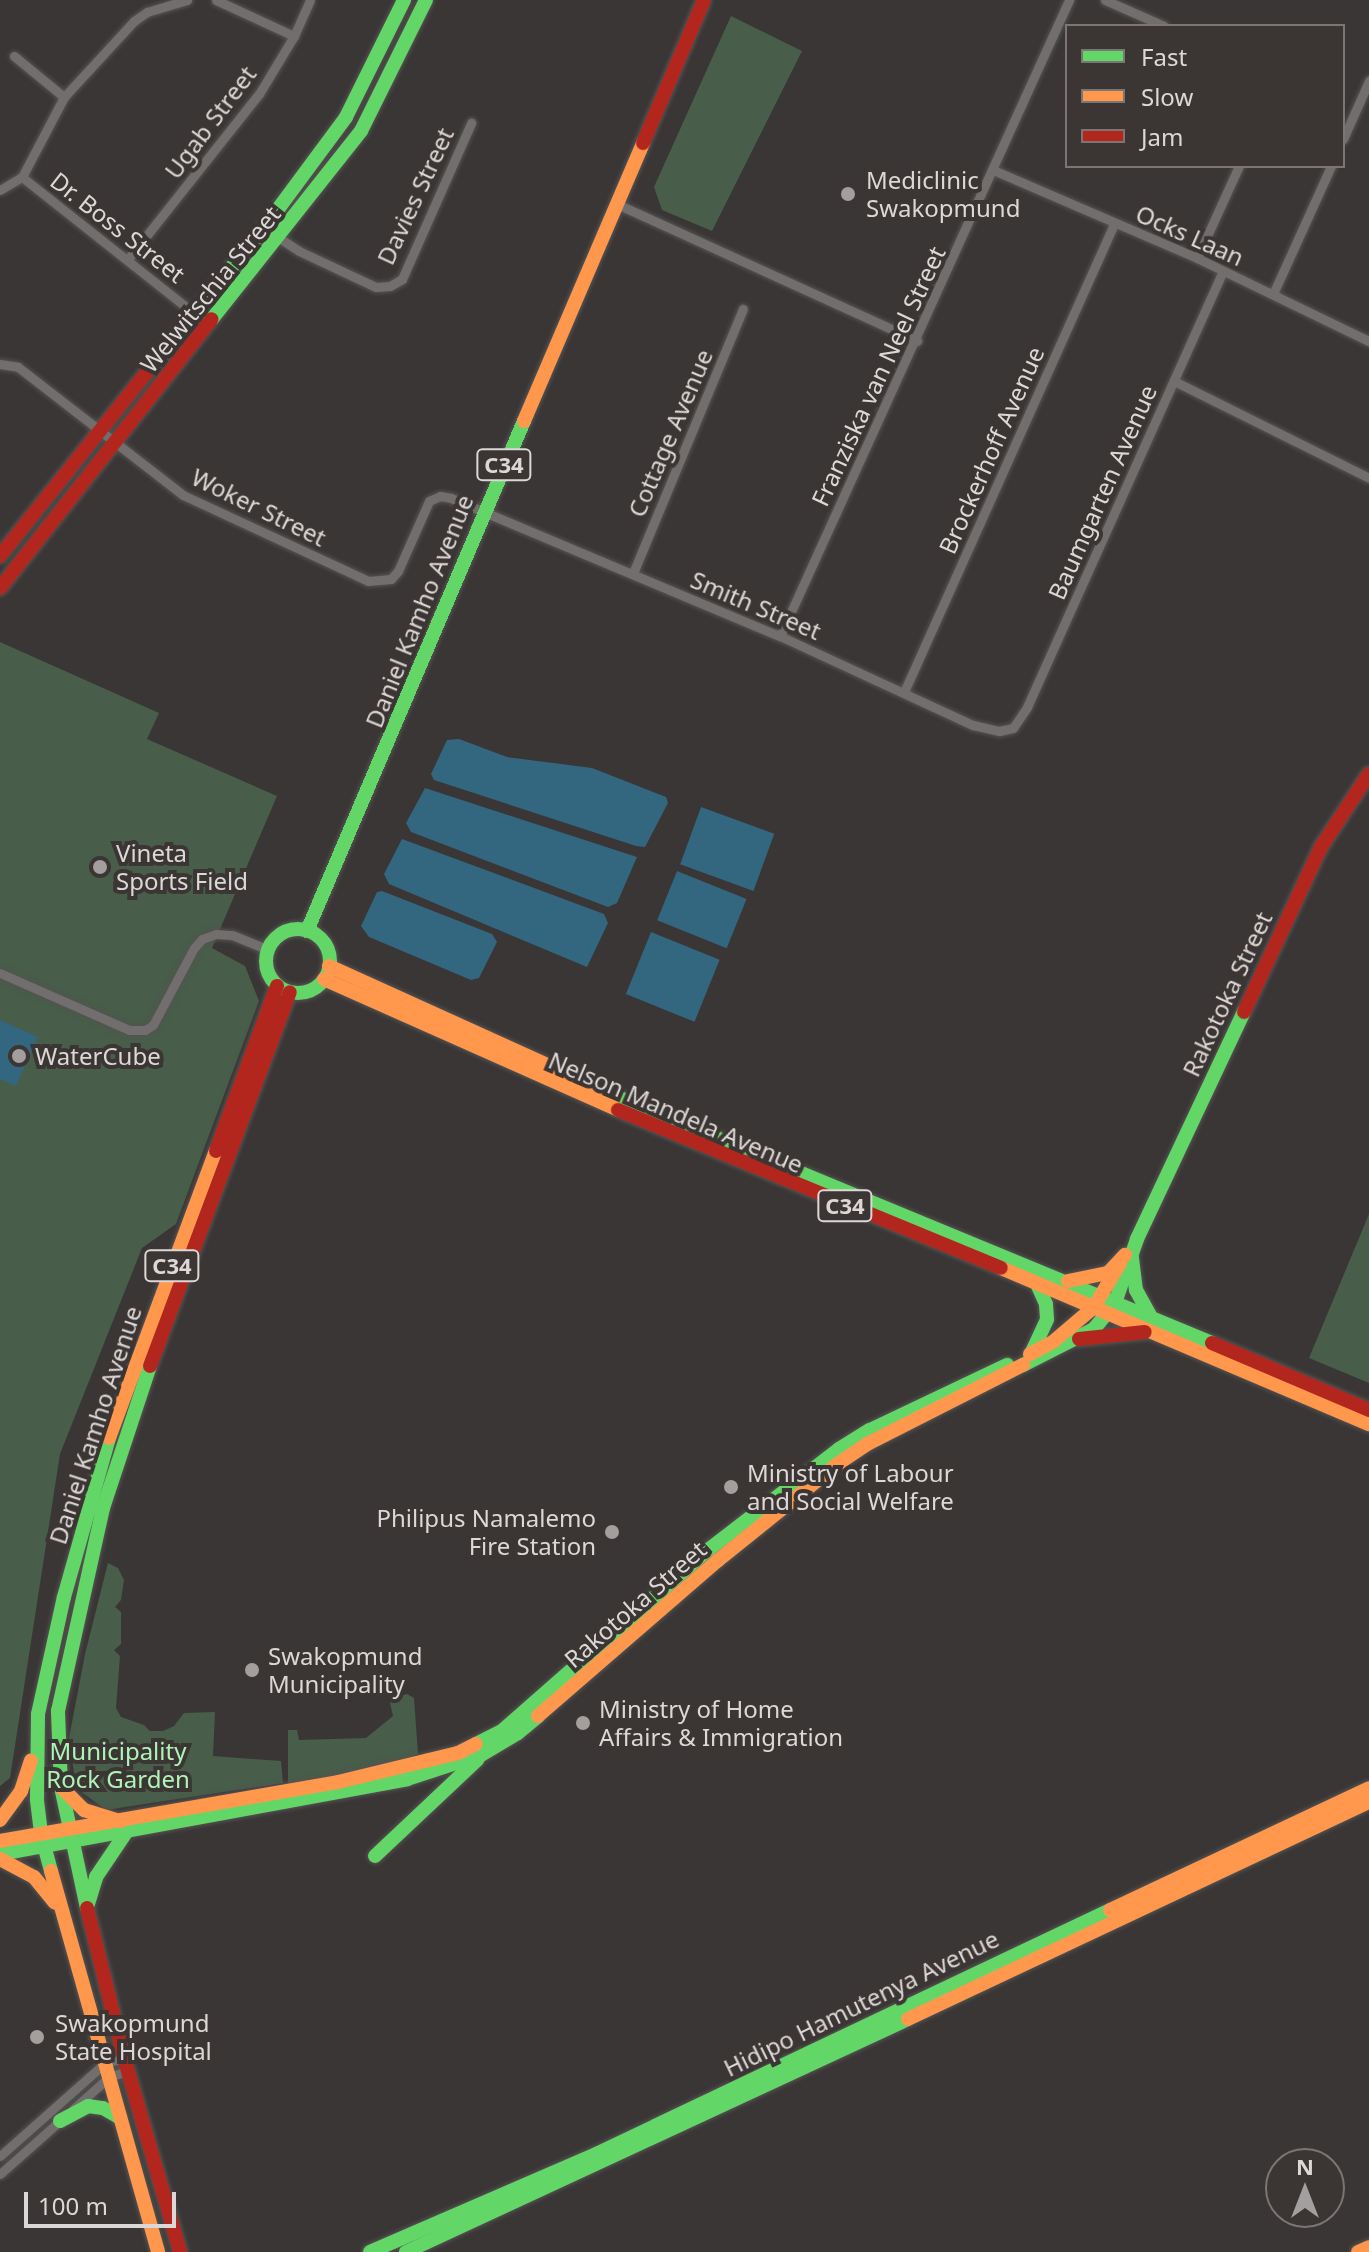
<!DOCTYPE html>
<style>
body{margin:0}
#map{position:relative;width:1369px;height:2252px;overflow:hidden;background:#393635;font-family:"Noto Sans",sans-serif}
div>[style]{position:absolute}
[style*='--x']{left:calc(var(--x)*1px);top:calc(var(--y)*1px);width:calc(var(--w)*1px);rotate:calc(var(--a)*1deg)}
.green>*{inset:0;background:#485d4a}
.water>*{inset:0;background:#33667f;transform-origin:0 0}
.roads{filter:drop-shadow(0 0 2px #555352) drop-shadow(0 0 2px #555352)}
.street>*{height:9px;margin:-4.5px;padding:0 4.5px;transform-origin:4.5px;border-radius:4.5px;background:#716e6d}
.fast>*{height:14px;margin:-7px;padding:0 7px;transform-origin:7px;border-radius:7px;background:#63d668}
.fast>.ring{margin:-7px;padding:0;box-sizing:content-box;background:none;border:14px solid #63d668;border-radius:50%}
.slow>*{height:14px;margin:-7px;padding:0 7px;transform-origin:7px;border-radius:7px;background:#ff974d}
.jam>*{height:14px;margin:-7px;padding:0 7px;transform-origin:7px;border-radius:7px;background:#b3261e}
.dots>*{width:22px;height:22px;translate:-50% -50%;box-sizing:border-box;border:4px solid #3b3533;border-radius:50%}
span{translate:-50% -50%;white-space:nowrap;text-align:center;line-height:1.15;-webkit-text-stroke:8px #3b3533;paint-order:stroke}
.shield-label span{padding:2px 6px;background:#3b3533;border:2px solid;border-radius:6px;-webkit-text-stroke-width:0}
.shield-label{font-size:22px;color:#dcd8d7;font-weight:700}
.street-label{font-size:24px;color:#dcd8d7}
.poi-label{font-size:24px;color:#dcd8d7}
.left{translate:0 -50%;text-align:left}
.right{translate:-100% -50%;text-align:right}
.park-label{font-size:24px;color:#b0f3b9}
.legend{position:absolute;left:1065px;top:24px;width:280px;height:144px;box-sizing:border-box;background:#3b3533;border:2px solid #7b7675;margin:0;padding:10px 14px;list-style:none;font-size:24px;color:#dcd8d7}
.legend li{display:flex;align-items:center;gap:16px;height:40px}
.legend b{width:40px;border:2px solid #7b7675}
.north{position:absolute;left:1265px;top:2148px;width:80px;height:80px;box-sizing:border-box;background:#3b3533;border:2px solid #7b7675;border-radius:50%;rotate:0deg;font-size:22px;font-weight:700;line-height:32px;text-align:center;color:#dcd8d7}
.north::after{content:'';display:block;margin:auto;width:28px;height:36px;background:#a39f9e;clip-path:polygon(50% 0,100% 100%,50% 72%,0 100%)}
.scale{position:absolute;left:24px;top:2192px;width:152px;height:36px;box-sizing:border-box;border:4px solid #dcd8d7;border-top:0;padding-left:10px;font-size:24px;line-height:28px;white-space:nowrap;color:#dcd8d7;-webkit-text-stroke:6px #3b3533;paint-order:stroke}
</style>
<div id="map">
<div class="green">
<i style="clip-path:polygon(731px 16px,802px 51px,712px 231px,662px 210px,654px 187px)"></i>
<i style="clip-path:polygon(0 642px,159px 713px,147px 739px,277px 796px,212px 948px,245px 966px,259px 1001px,176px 1224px,142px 1248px,60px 1454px,10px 1778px,0 1786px)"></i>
<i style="clip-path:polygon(1369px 1214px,1369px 1383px,1309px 1358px)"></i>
<i style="clip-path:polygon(108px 1563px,118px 1568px,124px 1580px,121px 1600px,115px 1607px,121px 1612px,121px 1644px,114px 1650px,120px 1656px,116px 1708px,121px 1717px,144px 1725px,150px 1731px,163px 1731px,174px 1726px,184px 1713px,215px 1712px,213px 1756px,281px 1761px,283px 1783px,106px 1810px,76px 1788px,69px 1738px,85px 1654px)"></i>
<i style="clip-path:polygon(407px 1694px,414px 1698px,418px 1754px,386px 1767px,288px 1785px,288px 1730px,297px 1730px,299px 1740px,366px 1738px,393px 1716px,389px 1699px)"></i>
</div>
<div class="water">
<i style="clip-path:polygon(459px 739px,507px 757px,592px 768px,666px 797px,668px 803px,645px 847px,636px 846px,434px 780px,431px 774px,447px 740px)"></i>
<i style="clip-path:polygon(425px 788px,637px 857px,617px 903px,608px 907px,411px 832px,406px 823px)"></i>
<i style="left:701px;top:807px;width:78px;height:61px;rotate:20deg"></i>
<i style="clip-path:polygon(402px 839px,604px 914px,608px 923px,587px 967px,389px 884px,384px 874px)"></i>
<i style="left:677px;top:871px;width:75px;height:53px;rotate:22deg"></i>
<i style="clip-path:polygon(382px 891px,492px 934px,497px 942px,479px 978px,471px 980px,369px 937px,361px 926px,377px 892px)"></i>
<i style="left:651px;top:932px;width:74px;height:67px;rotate:22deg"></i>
<i style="clip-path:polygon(0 1020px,38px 1037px,16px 1086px,0 1079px)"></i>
</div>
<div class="roads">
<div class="street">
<i style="--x:216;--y:0;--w:86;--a:24.8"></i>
<i style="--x:1105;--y:0;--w:64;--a:23.8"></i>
<i style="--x:14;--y:56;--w:65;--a:39.4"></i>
<i style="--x:1343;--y:139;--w:64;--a:-65.9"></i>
<i style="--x:993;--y:170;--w:222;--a:23.3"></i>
<i style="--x:1197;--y:258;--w:191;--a:25.8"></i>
<i style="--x:22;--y:177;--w:90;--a:-62.3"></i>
<i style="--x:64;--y:97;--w:103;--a:-47.4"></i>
<i style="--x:134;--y:21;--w:16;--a:-35"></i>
<i style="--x:147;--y:12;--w:42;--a:-16.7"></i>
<i style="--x:22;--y:177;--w:238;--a:38.4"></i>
<i style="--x:0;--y:190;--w:26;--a:-31"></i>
<i style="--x:617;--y:204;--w:330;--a:24.5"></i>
<i style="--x:264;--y:228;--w:42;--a:33.3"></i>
<i style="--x:299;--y:251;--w:85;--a:25.1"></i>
<i style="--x:376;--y:287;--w:14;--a:-4"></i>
<i style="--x:390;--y:286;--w:14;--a:-30"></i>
<i style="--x:402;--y:279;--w:171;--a:-66.1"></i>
<i style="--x:1197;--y:258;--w:101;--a:-65.5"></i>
<i style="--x:128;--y:259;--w:211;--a:-51.6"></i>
<i style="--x:259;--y:94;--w:68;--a:-58.9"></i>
<i style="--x:294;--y:36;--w:39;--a:-66"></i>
<i style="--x:1273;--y:294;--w:141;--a:-65.6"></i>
<i style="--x:0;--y:364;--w:18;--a:9"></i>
<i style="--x:18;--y:367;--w:209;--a:37.8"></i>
<i style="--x:183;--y:495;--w:204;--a:24.9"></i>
<i style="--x:368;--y:581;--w:23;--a:-5"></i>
<i style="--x:391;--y:579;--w:11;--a:-49"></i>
<i style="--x:398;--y:571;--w:77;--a:-66.1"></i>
<i style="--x:429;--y:501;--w:12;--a:-24"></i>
<i style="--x:440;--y:496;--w:11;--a:10"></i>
<i style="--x:451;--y:498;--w:357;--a:22.8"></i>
<i style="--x:780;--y:636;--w:213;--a:24.8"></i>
<i style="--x:973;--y:725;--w:27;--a:13"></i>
<i style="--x:999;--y:731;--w:14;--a:-12"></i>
<i style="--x:1013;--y:728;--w:25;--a:-56"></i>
<i style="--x:1027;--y:707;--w:478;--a:-65.8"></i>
<i style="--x:1174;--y:381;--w:218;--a:26.4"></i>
<i style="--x:633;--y:573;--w:286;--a:-67.4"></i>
<i style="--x:780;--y:636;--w:699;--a:-65.56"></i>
<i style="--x:904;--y:692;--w:513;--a:-65.83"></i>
<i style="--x:0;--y:973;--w:141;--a:23.8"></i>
<i style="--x:129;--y:1030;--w:16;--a:0"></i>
<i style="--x:145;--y:1030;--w:9;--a:-32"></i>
<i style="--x:153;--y:1025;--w:87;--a:-62"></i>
<i style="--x:194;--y:948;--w:12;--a:-48"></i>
<i style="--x:202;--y:939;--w:15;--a:-20"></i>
<i style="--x:216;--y:934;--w:16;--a:4"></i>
<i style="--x:232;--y:935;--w:38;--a:22"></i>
<i style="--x:73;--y:2109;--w:48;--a:-41.6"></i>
<i style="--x:109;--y:2077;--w:20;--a:-18"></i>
<i style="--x:0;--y:2156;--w:140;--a:-41.5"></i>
<i style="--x:105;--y:2063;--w:20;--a:-15"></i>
<i style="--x:0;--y:2174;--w:83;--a:-41.6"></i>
</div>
<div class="fast">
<i style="--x:203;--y:302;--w:96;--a:-50.5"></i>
<i style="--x:264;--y:228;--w:138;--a:-53.5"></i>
<i style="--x:346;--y:117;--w:131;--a:-63.6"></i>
<i style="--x:212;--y:319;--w:240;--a:-51.6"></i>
<i style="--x:361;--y:131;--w:146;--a:-63.6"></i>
<i class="ring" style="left:266px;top:929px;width:50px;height:50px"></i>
<i style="--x:307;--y:931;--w:554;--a:-66.95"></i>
<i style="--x:615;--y:1096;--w:646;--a:22.48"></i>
<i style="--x:1132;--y:1258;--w:32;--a:83"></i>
<i style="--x:1136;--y:1290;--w:31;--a:61"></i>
<i style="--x:1031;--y:1354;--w:38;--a:-65"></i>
<i style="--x:1047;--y:1319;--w:15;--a:-94"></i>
<i style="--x:1046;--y:1304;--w:24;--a:-114"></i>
<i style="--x:1023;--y:1365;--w:80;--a:-26.9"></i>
<i style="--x:1094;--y:1329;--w:33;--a:-51"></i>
<i style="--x:1115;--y:1303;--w:68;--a:-71"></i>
<i style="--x:1137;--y:1239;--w:251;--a:-64.8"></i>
<i style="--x:476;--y:1744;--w:30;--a:-27"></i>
<i style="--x:503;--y:1730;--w:273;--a:-41.3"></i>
<i style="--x:708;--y:1550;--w:165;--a:-37.6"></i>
<i style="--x:839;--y:1449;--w:36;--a:-32"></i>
<i style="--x:870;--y:1430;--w:152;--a:-25.4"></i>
<i style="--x:0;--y:1854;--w:414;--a:-10.4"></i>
<i style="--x:407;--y:1779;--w:78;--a:-18"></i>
<i style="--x:481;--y:1755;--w:43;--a:-30.7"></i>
<i style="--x:518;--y:1733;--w:26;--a:-40"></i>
<i style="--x:375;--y:1856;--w:141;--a:-43.3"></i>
<i style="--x:51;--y:1871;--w:39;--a:-105"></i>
<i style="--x:41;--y:1833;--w:34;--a:-97"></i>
<i style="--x:37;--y:1799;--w:85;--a:-89.3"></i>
<i style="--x:38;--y:1714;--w:120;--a:-77.5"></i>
<i style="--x:64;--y:1597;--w:165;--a:-74.2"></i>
<i style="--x:88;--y:1904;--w:28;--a:-73"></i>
<i style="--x:96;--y:1877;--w:55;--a:-56"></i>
<i style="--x:87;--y:1908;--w:124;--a:-102.1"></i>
<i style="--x:61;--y:1787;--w:76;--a:-92.3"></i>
<i style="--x:58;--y:1711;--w:208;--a:-77.5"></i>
<i style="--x:103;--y:1508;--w:150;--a:-71.7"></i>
<i style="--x:60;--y:2121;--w:32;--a:-28"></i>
<i style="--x:88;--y:2106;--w:15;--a:8"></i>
<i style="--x:103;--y:2108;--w:20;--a:30"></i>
<i style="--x:370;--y:2252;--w:246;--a:-23.4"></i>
<i style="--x:596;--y:2154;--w:569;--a:-25.39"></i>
<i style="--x:406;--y:2252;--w:553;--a:-24.9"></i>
</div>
<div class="slow">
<i style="--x:524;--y:421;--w:302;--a:-66.8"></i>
<i style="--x:329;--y:966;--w:314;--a:24.4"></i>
<i style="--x:324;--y:979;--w:322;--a:24"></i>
<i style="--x:1001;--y:1268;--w:400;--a:23"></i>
<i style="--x:1068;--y:1281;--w:41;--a:-11.3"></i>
<i style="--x:1108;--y:1273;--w:25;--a:-47"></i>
<i style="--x:1030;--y:1354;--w:27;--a:-28"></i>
<i style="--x:1054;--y:1341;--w:52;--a:-40.4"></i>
<i style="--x:1094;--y:1307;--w:51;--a:-59.4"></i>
<i style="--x:109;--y:1438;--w:306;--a:-69.6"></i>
<i style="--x:538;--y:1716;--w:237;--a:-40.9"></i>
<i style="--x:717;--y:1561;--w:156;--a:-38.8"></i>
<i style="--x:839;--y:1463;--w:36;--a:-34"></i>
<i style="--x:869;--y:1443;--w:173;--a:-26.9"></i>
<i style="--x:61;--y:1787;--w:33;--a:45"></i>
<i style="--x:84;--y:1810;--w:38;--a:17"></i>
<i style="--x:0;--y:1820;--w:36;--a:-54"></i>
<i style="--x:21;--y:1791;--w:32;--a:-72"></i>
<i style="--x:0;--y:1841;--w:343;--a:-9.9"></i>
<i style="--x:338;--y:1782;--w:123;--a:-13.6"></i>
<i style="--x:458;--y:1753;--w:20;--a:-27"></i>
<i style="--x:0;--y:1859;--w:38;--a:28"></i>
<i style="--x:34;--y:1877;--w:33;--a:51"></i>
<i style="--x:51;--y:1871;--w:396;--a:74.3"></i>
<i style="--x:1110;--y:1910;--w:286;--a:-25.2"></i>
<i style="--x:908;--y:2019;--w:510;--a:-25.21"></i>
<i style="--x:1358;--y:2252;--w:12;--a:-24"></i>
</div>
<div class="jam">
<i style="--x:643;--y:143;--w:155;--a:-66.9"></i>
<i style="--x:0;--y:556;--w:325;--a:-51.4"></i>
<i style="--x:0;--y:588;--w:342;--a:-51.8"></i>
<i style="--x:1244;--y:1012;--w:182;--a:-65"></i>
<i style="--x:1321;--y:847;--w:87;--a:-56.7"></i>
<i style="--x:618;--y:1110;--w:414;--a:22.4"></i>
<i style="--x:216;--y:1151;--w:176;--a:-69.7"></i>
<i style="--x:1079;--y:1339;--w:66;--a:-6.1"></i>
<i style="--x:1212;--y:1343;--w:171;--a:23.1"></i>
<i style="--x:150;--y:1366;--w:399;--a:-69.5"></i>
<i style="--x:87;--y:1908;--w:150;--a:76.1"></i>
<i style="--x:123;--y:2054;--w:206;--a:73.9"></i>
</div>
</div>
<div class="dots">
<i style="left:848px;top:194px;background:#a39f9e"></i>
<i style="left:100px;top:867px;background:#a39f9e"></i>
<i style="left:19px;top:1056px;background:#a39f9e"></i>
<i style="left:731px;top:1487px;background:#a39f9e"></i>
<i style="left:612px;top:1532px;background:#a39f9e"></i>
<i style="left:252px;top:1670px;background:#a39f9e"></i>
<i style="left:583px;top:1723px;background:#a39f9e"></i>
<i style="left:37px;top:2037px;background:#a39f9e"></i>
</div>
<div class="shield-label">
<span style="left:504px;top:465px">C34</span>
<span style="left:845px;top:1206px">C34</span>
<span style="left:172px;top:1266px">C34</span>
</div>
<div class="street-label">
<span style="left:210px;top:122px;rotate:-53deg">Ugab Street</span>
<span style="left:415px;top:196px;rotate:-65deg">Davies Street</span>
<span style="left:118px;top:227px;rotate:38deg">Dr. Boss Street</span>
<span style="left:1190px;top:235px;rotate:24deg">Ocks Laan</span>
<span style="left:210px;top:289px;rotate:-51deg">Welwitschia Street</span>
<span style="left:878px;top:376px;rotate:-65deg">Franziska van Neel Street</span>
<span style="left:670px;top:433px;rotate:-67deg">Cottage Avenue</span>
<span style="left:991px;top:450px;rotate:-66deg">Brockerhoff Avenue</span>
<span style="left:1102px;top:492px;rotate:-66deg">Baumgarten Avenue</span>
<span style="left:259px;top:507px;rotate:26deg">Woker Street</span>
<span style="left:756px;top:605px;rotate:23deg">Smith Street</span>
<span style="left:419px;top:611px;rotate:-68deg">Daniel Kamho Avenue</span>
<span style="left:1227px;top:994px;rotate:-65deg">Rakotoka Street</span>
<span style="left:676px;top:1112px;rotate:23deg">Nelson Mandela Avenue</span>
<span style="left:95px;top:1425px;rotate:-72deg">Daniel Kamho Avenue</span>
<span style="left:635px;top:1604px;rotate:-41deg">Rakotoka Street</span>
<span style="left:861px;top:2003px;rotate:-26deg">Hidipo Hamutenya Avenue</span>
</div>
<div class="poi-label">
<span class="left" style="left:866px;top:194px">Mediclinic<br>Swakopmund</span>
<span class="left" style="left:116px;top:867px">Vineta<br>Sports Field</span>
<span class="left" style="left:35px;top:1056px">WaterCube</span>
<span class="left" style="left:747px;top:1487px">Ministry of Labour<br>and Social Welfare</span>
<span class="right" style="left:596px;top:1532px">Philipus Namalemo<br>Fire Station</span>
<span class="left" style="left:268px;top:1670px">Swakopmund<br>Municipality</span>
<span class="left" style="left:599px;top:1723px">Ministry of Home<br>Affairs &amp; Immigration</span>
<span class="left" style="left:55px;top:2037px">Swakopmund<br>State Hospital</span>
</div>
<div class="park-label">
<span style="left:118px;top:1765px">Municipality<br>Rock Garden</span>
</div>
<ul class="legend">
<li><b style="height:10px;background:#63d668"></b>Fast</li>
<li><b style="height:10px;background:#ff974d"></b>Slow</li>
<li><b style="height:10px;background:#b3261e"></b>Jam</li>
</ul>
<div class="north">N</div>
<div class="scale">100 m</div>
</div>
